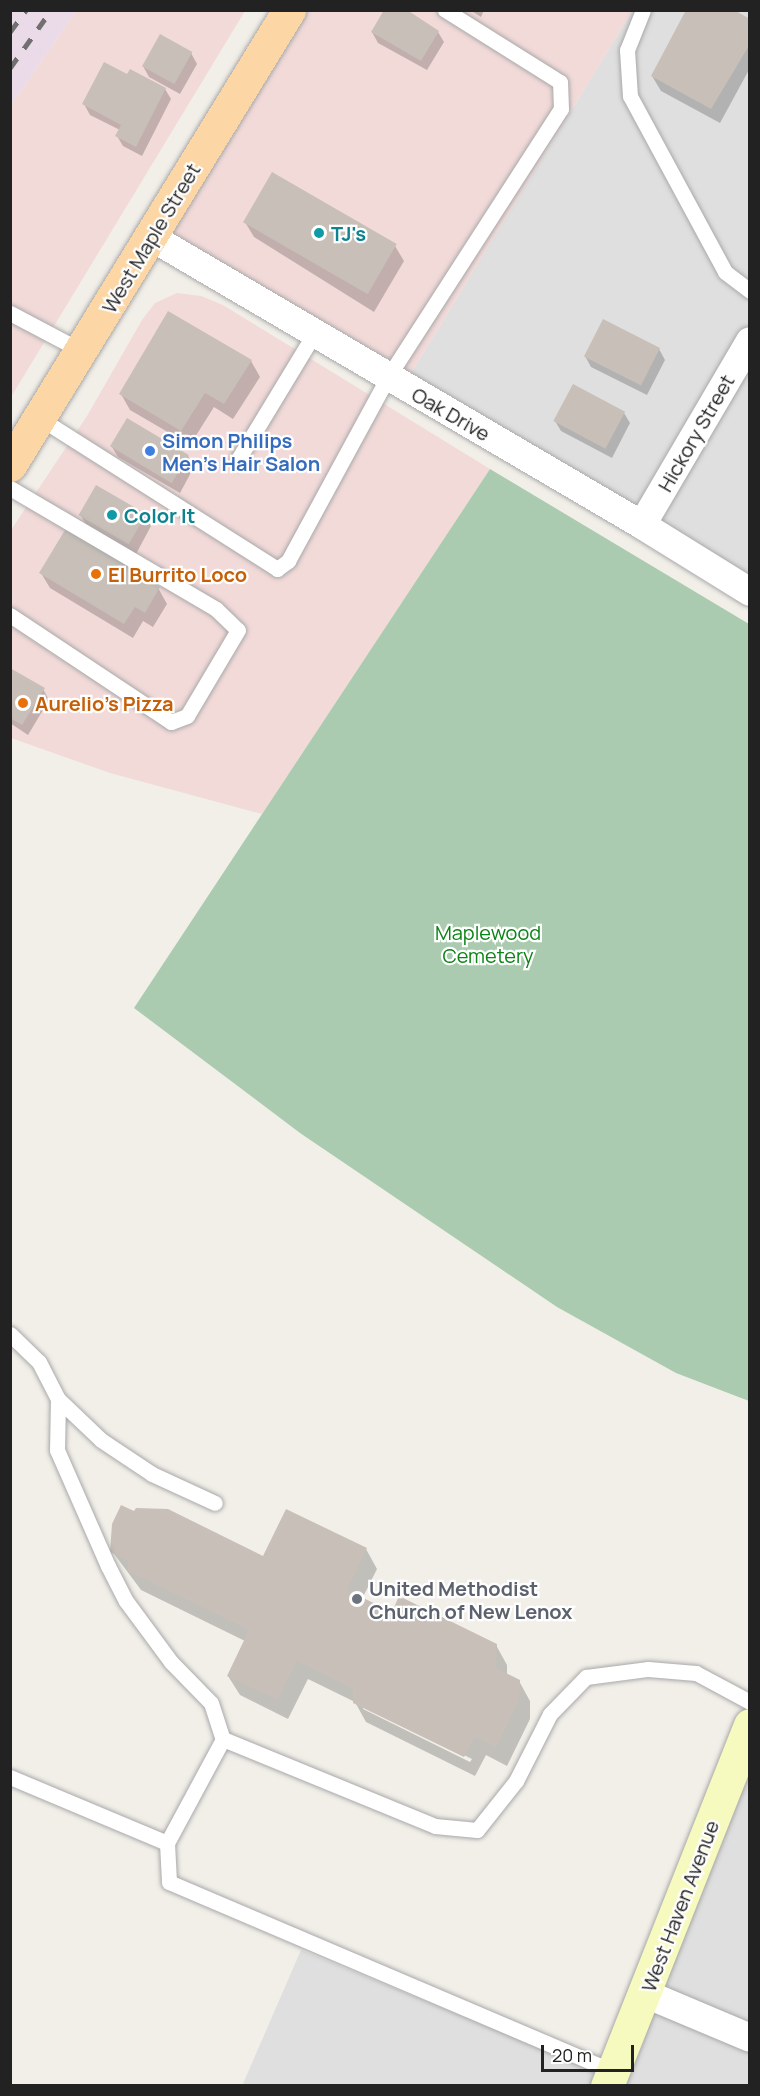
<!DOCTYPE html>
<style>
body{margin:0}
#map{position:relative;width:760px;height:2096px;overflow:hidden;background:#f2efe9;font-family:Manrope,sans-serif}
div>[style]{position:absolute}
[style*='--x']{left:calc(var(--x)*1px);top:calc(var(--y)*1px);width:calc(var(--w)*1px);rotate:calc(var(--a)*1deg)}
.residential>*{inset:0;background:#e0dfdf}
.commercial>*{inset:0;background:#f2dad9}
.industrial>*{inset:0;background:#ebdbe8}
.cemetery>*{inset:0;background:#aacbaf}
.shadow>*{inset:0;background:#0003}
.building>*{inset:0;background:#c7bfb8;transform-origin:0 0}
.roads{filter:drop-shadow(0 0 2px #a9a9a9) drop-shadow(0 0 2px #a9a9a9)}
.lane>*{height:15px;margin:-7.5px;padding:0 7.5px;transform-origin:7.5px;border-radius:7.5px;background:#fff}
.street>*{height:28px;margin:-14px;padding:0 14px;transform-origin:14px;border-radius:14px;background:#fff}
.secondary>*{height:33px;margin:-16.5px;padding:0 16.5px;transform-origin:16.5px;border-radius:16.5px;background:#f7fabf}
.primary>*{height:33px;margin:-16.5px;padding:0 16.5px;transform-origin:16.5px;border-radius:16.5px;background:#fcd6a4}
.rail>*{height:4.5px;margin-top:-2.25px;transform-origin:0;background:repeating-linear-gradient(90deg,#707070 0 12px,transparent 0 24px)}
.dots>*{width:16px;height:16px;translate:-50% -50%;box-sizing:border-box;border:3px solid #fff;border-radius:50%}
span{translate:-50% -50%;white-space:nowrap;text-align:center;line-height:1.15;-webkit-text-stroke:4.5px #fff;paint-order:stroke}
.culture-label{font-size:20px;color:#0d838f;font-weight:700}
.left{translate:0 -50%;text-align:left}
.street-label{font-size:20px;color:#222}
.shop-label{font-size:20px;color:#366cbe;font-weight:700}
.food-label{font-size:20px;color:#c56008;font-weight:700}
.park-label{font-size:20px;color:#0c8416}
.worship-label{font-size:20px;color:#5b616d;font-weight:700}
.frame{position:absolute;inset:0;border:12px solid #222;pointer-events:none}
.scale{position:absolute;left:541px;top:2045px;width:93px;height:27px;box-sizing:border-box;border:3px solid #222;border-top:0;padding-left:8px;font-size:18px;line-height:21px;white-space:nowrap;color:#222;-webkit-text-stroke:4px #fff;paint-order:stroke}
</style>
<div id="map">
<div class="residential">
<i style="clip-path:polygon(632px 11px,749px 11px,749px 326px,640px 514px,408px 378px)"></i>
<i style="clip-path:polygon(749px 362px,749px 581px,656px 522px)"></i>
<i style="clip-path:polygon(749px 1757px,749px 2085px,620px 2086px)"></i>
<i style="clip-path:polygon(301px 1950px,603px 2074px,598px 2086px,242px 2086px)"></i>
</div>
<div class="commercial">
<i style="clip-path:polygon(76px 11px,245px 11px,11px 397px,11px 105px)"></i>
<i style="clip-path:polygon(298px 11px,632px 11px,408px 378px,163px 237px)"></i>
<i style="clip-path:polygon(177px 293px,201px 296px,223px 305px,490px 469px,262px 814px,110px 773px,11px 738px,11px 530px,87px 416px,142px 320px,155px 303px)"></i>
</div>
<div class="industrial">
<i style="clip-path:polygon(11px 10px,76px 11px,11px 105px,10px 11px)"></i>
</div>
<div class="cemetery">
<i style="clip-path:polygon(490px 469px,749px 624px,749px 1401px,676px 1373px,557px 1307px,300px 1133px,134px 1008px)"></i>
</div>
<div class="shadow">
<i style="clip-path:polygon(470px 10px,484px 10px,481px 17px)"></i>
<i style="clip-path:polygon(750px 21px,750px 68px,720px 123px,661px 91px,652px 76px)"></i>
<i style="clip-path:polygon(372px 32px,438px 32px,444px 42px,427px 70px,378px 43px)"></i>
<i style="clip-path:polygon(191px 53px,197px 64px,180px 94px,149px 77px,143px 66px)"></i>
<i style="clip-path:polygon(128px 76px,165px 89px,171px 99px,142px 156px,123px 146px,117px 136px,120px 130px,90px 115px,84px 104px)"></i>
<i style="clip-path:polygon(245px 222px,395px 246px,404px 261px,374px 312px,254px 237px)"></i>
<i style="clip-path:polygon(659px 349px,665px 360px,647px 395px,591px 367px,585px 356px)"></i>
<i style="clip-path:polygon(251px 361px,260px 377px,233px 419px,214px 407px,190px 445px,130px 410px,121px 394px)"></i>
<i style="clip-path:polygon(624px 413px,630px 423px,612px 458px,561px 431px,555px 421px)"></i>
<i style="clip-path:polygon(112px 447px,188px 456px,194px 467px,180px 493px,118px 457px)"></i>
<i style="clip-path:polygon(145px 515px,151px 526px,136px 554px,87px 526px,81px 516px)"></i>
<i style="clip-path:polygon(41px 573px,152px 577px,167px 604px,153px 627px,143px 621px,133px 638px,50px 588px)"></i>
<i style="clip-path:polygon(10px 670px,43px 689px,49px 700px,28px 735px,10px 723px)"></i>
<i style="clip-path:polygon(evenodd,366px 1549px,377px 1569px,362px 1599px,392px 1614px,496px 1645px,507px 1665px,507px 1675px,519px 1681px,530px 1701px,530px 1719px,507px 1766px,486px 1755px,475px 1776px,366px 1722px,355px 1702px,308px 1679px,288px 1719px,240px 1695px,228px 1676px,245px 1641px,141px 1590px,112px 1551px,263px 1558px,366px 1549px,363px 1706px,472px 1759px,470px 1762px,363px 1709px,363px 1706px)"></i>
</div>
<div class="building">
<i style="clip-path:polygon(384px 10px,407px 10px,439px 31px,421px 61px,371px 32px)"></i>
<i style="clip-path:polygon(686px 10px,734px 10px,750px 19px,750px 44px,711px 109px,651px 76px)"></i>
<i style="left:160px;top:34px;width:37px;height:37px;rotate:29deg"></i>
<i style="clip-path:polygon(104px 62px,127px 74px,130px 69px,166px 88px,136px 147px,115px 136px,121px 125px,82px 104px)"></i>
<i style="left:272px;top:172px;width:144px;height:58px;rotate:30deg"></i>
<i style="clip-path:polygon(168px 311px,252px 360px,224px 404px,205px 393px,181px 431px,119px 394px)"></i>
<i style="left:603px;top:319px;width:64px;height:42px;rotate:27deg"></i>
<i style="left:573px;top:384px;width:59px;height:42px;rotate:28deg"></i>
<i style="left:127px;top:418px;width:72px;height:33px;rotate:31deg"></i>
<i style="left:96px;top:485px;width:58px;height:35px;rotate:30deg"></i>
<i style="clip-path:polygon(68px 525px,153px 576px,150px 582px,160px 587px,145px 613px,135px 607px,124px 624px,39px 573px)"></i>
<i style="clip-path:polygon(10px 668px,45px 688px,22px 725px,10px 718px)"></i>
<i style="clip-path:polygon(121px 1505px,134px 1511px,136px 1508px,168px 1509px,263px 1556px,286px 1509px,367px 1548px,347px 1590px,392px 1612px,399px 1596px,497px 1644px,496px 1668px,520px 1680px,519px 1700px,496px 1747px,475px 1737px,464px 1757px,353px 1703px,353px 1689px,297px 1661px,277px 1700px,227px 1676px,249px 1630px,128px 1571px,128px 1561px,110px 1552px,112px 1524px)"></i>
</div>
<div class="roads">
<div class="lane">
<i style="--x:643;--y:10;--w:43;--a:111.8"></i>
<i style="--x:627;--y:50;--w:46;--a:86.3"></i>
<i style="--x:630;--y:96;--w:200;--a:61.6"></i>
<i style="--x:725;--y:272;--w:31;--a:37"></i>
<i style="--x:10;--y:313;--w:81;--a:27.8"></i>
<i style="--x:41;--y:419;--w:280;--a:32.4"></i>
<i style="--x:277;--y:569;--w:14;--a:-36"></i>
<i style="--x:288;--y:561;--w:209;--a:-61.5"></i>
<i style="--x:388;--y:377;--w:319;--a:-57.2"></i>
<i style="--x:561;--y:109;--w:27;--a:-92"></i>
<i style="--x:560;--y:82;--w:136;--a:-147.9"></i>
<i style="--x:237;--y:461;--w:149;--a:-58.8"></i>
<i style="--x:10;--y:488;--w:239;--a:30.4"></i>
<i style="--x:216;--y:609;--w:30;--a:44"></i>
<i style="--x:238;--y:630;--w:100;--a:120.7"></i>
<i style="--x:187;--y:716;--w:17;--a:159"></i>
<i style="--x:171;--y:722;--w:193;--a:-146.4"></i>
<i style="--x:10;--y:1334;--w:40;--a:44"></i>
<i style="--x:39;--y:1362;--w:42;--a:62.8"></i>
<i style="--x:58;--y:1399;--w:59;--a:43.6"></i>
<i style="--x:101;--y:1440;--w:61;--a:33.7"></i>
<i style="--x:152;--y:1474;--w:69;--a:24.7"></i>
<i style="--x:58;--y:1399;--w:51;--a:91.1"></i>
<i style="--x:57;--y:1450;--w:127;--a:66.3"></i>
<i style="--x:108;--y:1566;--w:39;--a:63"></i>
<i style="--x:126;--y:1601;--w:76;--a:53.6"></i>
<i style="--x:171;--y:1662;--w:57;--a:45.7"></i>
<i style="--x:211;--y:1703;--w:38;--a:72"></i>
<i style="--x:223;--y:1739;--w:118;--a:118.3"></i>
<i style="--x:167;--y:1843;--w:39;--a:87"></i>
<i style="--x:169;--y:1882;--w:483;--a:23.1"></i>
<i style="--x:223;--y:1739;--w:229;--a:22.3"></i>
<i style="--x:435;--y:1826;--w:42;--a:5.4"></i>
<i style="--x:477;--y:1830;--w:63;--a:-51.5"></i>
<i style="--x:516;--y:1781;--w:75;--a:-63.1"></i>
<i style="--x:550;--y:1714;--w:52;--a:-45.8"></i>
<i style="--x:586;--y:1677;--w:63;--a:-7.4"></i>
<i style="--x:648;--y:1669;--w:48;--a:4.8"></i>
<i style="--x:696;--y:1673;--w:61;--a:28.2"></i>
<i style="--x:10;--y:1777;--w:170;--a:22.8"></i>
</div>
<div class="street">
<i style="--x:151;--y:237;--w:569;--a:30.39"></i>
<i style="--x:642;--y:525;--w:127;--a:31.8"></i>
<i style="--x:642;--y:525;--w:213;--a:-59.6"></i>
<i style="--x:646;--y:1994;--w:113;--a:22.9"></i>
</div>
<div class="secondary">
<i style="--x:607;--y:2086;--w:388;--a:-68.4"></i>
</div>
<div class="primary">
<i style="--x:10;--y:465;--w:534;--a:-58.48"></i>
</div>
</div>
<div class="rail">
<i style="--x:10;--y:32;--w:27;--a:-54"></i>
<i style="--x:10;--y:68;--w:71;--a:-54.7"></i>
</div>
<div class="dots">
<i style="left:319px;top:233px;background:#0f9aa8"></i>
<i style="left:150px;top:451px;background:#3f7fe0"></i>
<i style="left:112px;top:515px;background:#0f9aa8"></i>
<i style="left:96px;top:574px;background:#e8710a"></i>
<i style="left:23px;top:703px;background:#e8710a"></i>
<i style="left:357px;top:1599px;background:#6b7280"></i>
</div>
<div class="culture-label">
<span class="left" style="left:331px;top:233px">TJ's</span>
<span class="left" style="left:124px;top:515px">Color It</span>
</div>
<div class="street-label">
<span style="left:151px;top:238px;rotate:-59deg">West Maple Street</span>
<span style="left:451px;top:414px;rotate:30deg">Oak Drive</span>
<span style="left:696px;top:433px;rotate:-60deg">Hickory Street</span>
<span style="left:680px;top:1906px;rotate:-69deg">West Haven Avenue</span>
</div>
<div class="shop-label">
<span class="left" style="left:162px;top:452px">Simon Philips<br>Men's Hair Salon</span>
</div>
<div class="food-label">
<span class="left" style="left:108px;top:574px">El Burrito Loco</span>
<span class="left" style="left:35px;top:703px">Aurelio's Pizza</span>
</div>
<div class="park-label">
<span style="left:488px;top:944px">Maplewood<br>Cemetery</span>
</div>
<div class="worship-label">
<span class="left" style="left:369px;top:1600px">United Methodist<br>Church of New Lenox</span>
</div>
<div class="frame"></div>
<div class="scale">20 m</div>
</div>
